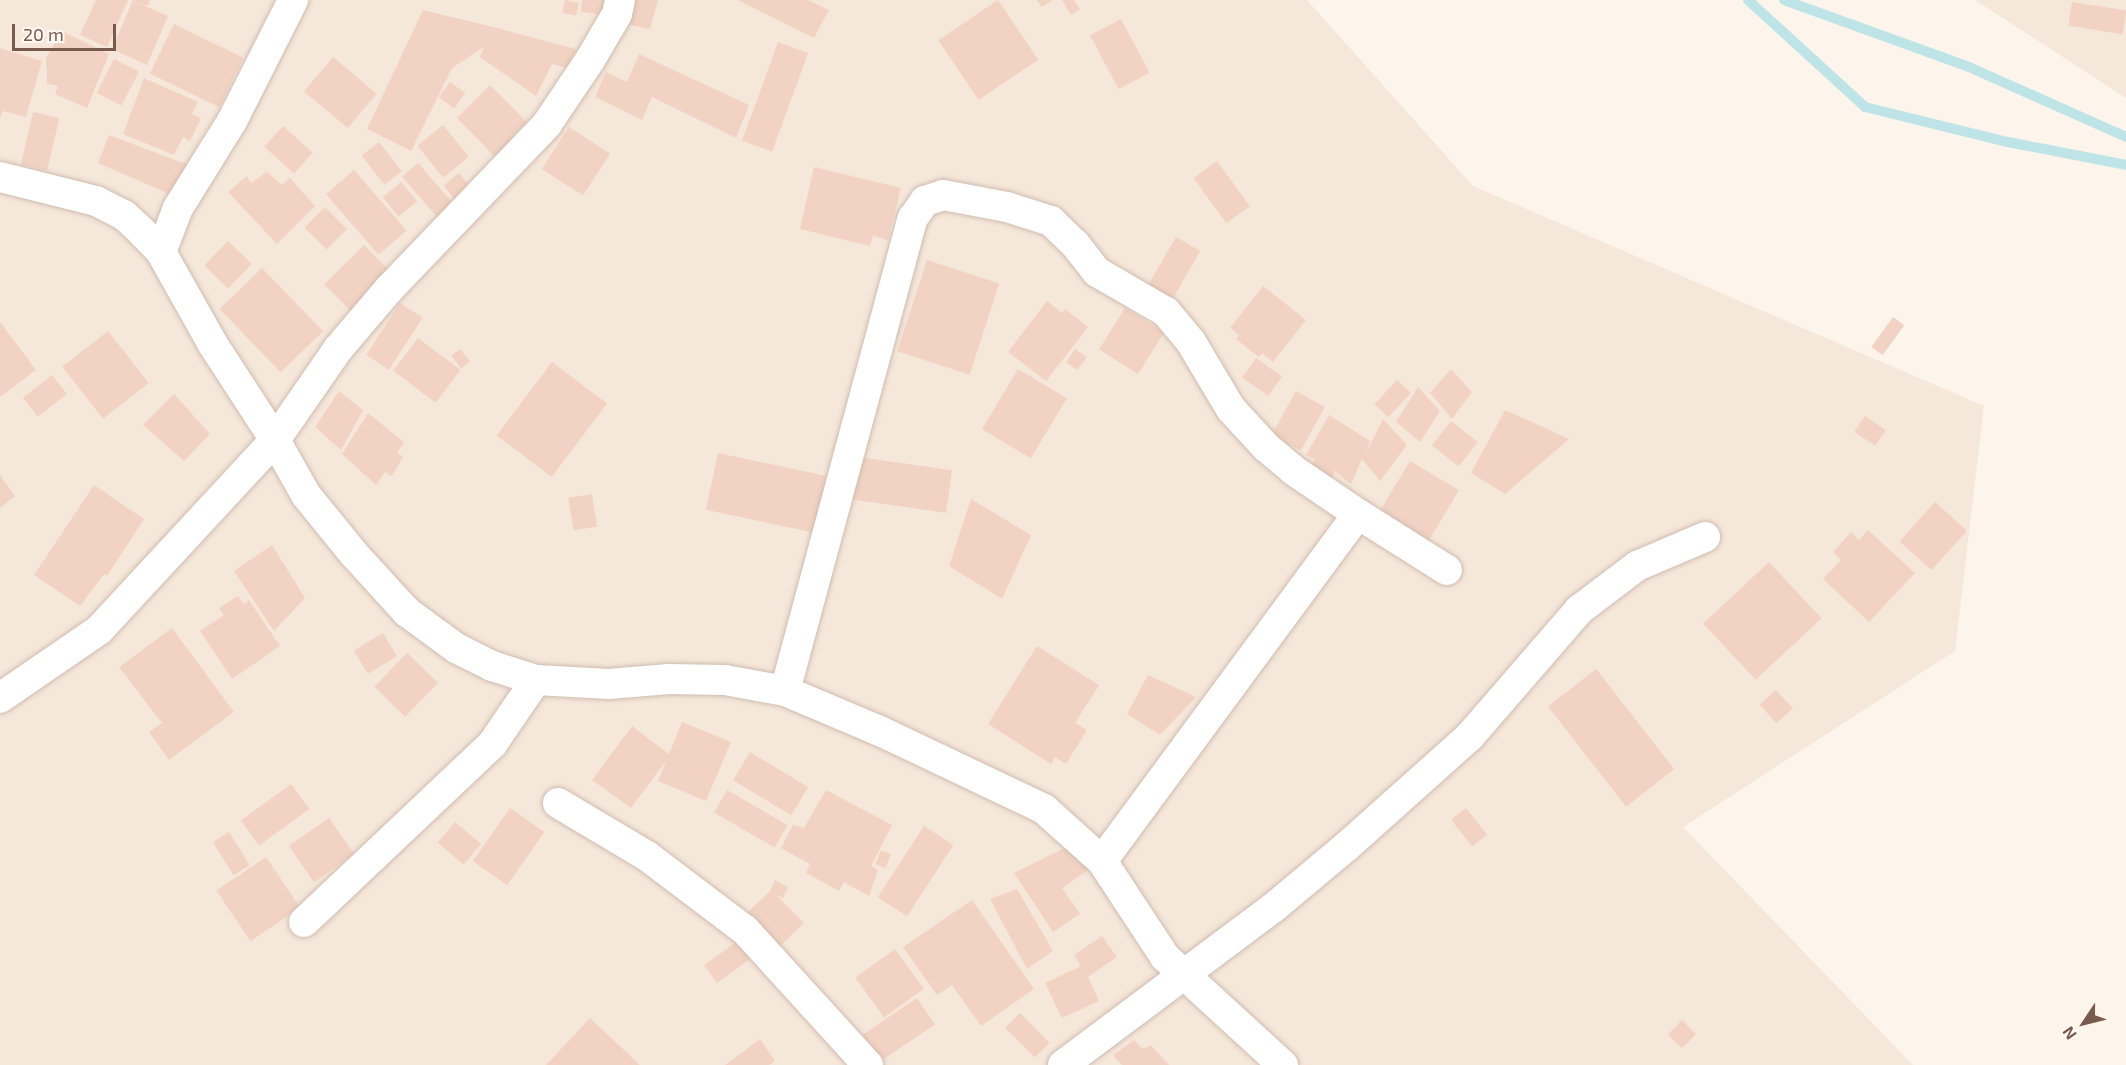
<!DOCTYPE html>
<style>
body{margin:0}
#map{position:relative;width:2126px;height:1065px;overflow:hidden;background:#fdf5ec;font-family:"Exo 2",sans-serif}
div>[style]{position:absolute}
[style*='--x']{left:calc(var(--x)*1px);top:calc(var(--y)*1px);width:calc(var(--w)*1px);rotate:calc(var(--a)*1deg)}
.residential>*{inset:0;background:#f5e7da}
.stream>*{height:10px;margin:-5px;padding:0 5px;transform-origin:5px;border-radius:5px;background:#bfe4e7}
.building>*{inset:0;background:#f2d3c3;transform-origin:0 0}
.roads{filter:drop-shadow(0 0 2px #d0bcb0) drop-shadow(0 0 2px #d0bcb0)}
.street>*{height:30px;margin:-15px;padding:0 15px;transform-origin:15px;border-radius:15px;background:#fff}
span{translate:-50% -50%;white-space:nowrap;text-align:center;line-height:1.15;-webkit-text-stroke:6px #fff9f3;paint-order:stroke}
.north{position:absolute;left:2054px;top:993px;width:60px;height:60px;-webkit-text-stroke:4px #fff9f3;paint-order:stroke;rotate:235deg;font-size:16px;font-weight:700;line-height:24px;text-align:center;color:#795a4d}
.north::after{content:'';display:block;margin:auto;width:21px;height:27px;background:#795a4d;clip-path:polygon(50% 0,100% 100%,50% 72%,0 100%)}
.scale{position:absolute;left:12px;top:24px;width:104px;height:27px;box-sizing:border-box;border:3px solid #795a4d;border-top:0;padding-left:8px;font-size:18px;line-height:21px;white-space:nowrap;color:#795a4d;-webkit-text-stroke:4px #fff9f3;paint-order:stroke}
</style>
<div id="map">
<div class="residential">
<i style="clip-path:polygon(0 0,1307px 0,1473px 186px,1984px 406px,1955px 651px,1683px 827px,1913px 1065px,0 1065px)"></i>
<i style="clip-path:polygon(1975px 0,2126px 0,2126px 98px)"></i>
</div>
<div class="stream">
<i style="--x:1748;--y:0;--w:159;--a:42.4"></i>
<i style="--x:1865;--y:107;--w:147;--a:13.8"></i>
<i style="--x:2008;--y:142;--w:120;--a:11"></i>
<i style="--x:1784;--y:0;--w:197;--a:19.9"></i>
<i style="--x:1969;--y:67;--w:172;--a:24"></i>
</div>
<div class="building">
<i style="clip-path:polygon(96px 0,128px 0,107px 47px,80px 35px)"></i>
<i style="clip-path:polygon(133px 0,150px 0,148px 6px,138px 3px,168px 16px,147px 65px,112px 49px)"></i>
<i style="left:565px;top:0;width:14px;height:13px;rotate:12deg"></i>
<i style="clip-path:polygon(582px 0,607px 0,606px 15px,581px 12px)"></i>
<i style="clip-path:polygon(624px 0,658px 0,650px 29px,619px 23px)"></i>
<i style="clip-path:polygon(737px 0,808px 0,829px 10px,814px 38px)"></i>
<i style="left:998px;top:0;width:72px;height:72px;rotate:56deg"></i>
<i style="clip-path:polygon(1037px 0,1053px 0,1042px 7px)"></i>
<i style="clip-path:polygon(1062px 0,1074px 0,1080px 9px,1071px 15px)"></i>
<i style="left:2072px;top:2px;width:55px;height:24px;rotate:9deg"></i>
<i style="clip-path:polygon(423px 10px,493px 27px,576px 49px,567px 68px,552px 64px,536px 96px,480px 57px,484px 47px,452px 68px,411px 151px,367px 129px)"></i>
<i style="left:1121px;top:19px;width:61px;height:35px;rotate:62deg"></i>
<i style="left:174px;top:24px;width:77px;height:55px;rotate:26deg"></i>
<i style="clip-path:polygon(62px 31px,109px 54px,87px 108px,55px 94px,58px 86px,47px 84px,46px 58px)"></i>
<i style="left:778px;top:42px;width:32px;height:105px;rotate:20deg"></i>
<i style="clip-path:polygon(0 48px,42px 61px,26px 117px,3px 111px,0 118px)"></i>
<i style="clip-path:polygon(639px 54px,749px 105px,736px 138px,652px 97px,642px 120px,595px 97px,606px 72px,627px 82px)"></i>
<i style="left:333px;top:57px;width:57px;height:45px;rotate:40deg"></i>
<i style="left:114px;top:59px;width:28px;height:38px;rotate:27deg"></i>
<i style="clip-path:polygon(144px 78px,198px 102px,192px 114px,201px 118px,190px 141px,183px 137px,174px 155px,123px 134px)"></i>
<i style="left:450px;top:82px;width:19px;height:19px;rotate:36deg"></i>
<i style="clip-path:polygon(490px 85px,527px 122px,512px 136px,521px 144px,501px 163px,457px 118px)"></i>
<i style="left:33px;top:112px;width:27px;height:54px;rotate:13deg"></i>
<i style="left:443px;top:125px;width:41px;height:33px;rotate:51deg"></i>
<i style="left:283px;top:126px;width:40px;height:28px;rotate:42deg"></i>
<i style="left:569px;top:127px;width:49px;height:50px;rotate:33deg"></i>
<i style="clip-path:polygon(109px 135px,191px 166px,174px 196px,98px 163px)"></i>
<i style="left:379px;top:142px;width:37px;height:22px;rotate:52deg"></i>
<i style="left:1217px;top:161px;width:56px;height:29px;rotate:54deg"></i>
<i style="left:418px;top:163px;width:61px;height:21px;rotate:49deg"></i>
<i style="clip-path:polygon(814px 167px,901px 188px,888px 240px,873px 236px,870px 246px,800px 229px)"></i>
<i style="left:354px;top:170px;width:80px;height:37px;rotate:49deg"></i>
<i style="clip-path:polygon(267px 172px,282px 185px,290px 178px,315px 206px,277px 244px,228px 192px,247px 176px,251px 183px)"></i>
<i style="left:459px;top:173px;width:28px;height:20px;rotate:51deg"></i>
<i style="left:401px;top:182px;width:25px;height:24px;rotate:50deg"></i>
<i style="left:325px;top:207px;width:31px;height:29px;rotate:45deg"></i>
<i style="left:1176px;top:237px;width:28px;height:56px;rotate:30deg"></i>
<i style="left:228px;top:241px;width:33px;height:34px;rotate:44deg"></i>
<i style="left:364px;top:245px;width:48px;height:56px;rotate:45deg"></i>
<i style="left:927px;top:260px;width:76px;height:96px;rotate:18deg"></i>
<i style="left:262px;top:268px;width:88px;height:59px;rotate:46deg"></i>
<i style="clip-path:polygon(1263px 286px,1306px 320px,1273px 362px,1262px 353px,1259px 357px,1236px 339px,1239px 335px,1230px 328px)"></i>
<i style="clip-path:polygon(1047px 301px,1062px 313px,1065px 309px,1088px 327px,1046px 381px,1008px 352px)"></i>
<i style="left:400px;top:303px;width:27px;height:62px;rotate:33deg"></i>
<i style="left:1125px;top:308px;width:46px;height:49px;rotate:32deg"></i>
<i style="left:1893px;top:317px;width:14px;height:37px;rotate:36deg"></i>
<i style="clip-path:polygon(0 322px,36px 370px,0 397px)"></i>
<i style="left:108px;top:331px;width:66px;height:58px;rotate:52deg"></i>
<i style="left:418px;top:338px;width:53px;height:41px;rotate:37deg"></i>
<i style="left:460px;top:349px;width:16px;height:11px;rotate:52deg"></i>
<i style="left:1075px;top:349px;width:14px;height:16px;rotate:34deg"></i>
<i style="left:1256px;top:358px;width:32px;height:24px;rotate:35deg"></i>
<i style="left:552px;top:362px;width:69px;height:92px;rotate:37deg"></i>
<i style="left:1018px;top:369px;width:57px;height:70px;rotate:31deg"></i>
<i style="clip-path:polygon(1451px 369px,1472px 392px,1452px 419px,1430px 393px)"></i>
<i style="left:52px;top:375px;width:24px;height:37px;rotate:52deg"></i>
<i style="left:1397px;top:380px;width:19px;height:33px;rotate:43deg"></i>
<i style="clip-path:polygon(1418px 387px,1440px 411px,1420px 442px,1396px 422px)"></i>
<i style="clip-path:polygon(339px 391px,363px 410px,341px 450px,315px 427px)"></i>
<i style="left:1296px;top:391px;width:33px;height:50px;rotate:29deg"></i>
<i style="clip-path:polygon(174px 394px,210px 434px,184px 461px,143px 425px)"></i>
<i style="clip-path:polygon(1505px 410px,1569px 439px,1505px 494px,1471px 473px)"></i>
<i style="clip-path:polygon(368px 413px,404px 442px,397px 453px,403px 457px,392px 476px,385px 472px,376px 485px,342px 454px)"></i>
<i style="clip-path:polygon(1329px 415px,1370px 441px,1366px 453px,1383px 419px,1407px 445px,1380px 481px,1362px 459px,1351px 484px,1335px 471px,1330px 482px,1310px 469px,1315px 459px,1306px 455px)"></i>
<i style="left:1865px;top:416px;width:25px;height:19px;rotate:34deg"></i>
<i style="left:1451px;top:421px;width:34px;height:31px;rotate:38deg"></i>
<i style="left:718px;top:453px;width:125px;height:58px;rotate:12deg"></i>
<i style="left:851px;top:456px;width:102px;height:43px;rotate:8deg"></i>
<i style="left:1410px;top:461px;width:57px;height:63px;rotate:31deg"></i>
<i style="clip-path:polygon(0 475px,15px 496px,0 508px)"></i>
<i style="clip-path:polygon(94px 485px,144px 519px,107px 576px,104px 574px,80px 606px,34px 575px)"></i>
<i style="left:592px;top:494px;width:33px;height:24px;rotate:81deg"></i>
<i style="clip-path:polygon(971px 499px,1031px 535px,1002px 599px,949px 566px)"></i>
<i style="left:1935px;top:502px;width:43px;height:53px;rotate:42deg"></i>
<i style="clip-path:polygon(1868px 530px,1915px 573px,1869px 622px,1823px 579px,1841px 560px,1833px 552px,1851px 532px,1859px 540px)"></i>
<i style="clip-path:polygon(272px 545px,305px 598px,274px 631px,234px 571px)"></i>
<i style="left:1769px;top:562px;width:77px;height:90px;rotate:47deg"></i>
<i style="clip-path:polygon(238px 596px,244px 604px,249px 600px,280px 646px,232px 679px,200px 631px,224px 615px,219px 608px)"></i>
<i style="clip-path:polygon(172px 628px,234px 712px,169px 760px,149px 732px,162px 723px,119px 667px)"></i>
<i style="left:383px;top:633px;width:27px;height:34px;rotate:59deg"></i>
<i style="clip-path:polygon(1037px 646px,1099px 685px,1075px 723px,1087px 730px,1066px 764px,1055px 757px,1051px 764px,988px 724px)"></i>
<i style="left:407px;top:653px;width:43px;height:47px;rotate:44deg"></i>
<i style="left:1596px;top:669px;width:127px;height:61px;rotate:52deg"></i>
<i style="clip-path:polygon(1148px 675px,1196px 697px,1160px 735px,1127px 714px)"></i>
<i style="left:1776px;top:690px;width:25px;height:22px;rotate:48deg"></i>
<i style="clip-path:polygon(682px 722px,731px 742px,706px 801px,658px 781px,666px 761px,631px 808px,592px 780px,632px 726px,669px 754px)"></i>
<i style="left:750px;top:752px;width:68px;height:33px;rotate:31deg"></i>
<i style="left:291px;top:784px;width:31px;height:62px;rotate:54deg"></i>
<i style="left:727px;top:790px;width:70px;height:26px;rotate:30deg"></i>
<i style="clip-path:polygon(826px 790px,892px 825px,871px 866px,878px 870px,869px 896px,844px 882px,839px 891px,806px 873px,810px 864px,781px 848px,793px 825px,804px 828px)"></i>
<i style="left:510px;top:808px;width:42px;height:65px;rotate:35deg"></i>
<i style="left:1466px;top:808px;width:34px;height:19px;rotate:52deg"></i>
<i style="left:329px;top:818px;width:44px;height:49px;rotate:55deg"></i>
<i style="left:455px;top:822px;width:34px;height:27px;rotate:40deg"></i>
<i style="left:924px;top:826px;width:35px;height:85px;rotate:33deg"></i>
<i style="left:229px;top:832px;width:39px;height:19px;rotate:58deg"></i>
<i style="clip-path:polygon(1069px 846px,1097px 864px,1062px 888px,1080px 914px,1053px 932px,1014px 873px)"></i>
<i style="left:881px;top:850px;width:11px;height:15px;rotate:22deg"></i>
<i style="left:266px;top:857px;width:61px;height:60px;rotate:56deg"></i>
<i style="clip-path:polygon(775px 880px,788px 887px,783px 898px,775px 894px,804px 923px,780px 946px,747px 913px,771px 890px)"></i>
<i style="clip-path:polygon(1017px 889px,1053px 951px,1027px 969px,990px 899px)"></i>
<i style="clip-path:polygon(972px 900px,1034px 989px,981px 1026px,952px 985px,937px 995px,903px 947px)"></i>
<i style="clip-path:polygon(1102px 936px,1117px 957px,1088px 977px,1099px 1001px,1062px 1018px,1045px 983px,1081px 966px,1074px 955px)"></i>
<i style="left:743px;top:937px;width:22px;height:48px;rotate:54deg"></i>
<i style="left:895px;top:949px;width:49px;height:49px;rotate:54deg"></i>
<i style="left:917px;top:998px;width:32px;height:66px;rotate:56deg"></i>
<i style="left:1020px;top:1013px;width:42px;height:21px;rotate:45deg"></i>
<i style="clip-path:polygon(590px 1018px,640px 1065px,546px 1065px)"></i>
<i style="left:1682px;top:1020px;width:20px;height:20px;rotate:45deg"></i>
<i style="clip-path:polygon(760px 1039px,775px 1061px,769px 1065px,725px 1065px)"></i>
<i style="clip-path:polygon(1134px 1040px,1143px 1049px,1151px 1045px,1169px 1065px,1122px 1065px,1113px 1055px)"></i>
</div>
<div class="roads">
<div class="street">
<i style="--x:0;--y:177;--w:99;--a:14"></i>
<i style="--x:96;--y:201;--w:31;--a:27"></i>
<i style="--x:124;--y:215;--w:25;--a:43"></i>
<i style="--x:142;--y:232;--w:28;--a:46"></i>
<i style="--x:161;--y:252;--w:104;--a:60.7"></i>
<i style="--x:212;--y:343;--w:116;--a:57"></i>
<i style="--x:275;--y:440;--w:63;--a:60.6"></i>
<i style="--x:306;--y:495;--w:76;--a:50.9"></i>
<i style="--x:354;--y:554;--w:79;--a:47.6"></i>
<i style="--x:407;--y:612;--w:61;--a:36.3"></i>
<i style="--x:456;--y:648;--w:40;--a:26.6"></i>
<i style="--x:492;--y:666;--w:46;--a:17.7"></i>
<i style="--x:536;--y:680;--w:73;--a:3.1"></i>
<i style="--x:609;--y:684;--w:60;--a:-4.8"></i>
<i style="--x:669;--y:679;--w:56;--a:1"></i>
<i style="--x:725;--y:680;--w:61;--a:10.4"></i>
<i style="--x:785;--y:691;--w:105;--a:22.9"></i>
<i style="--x:882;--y:732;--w:179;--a:25.4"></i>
<i style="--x:1044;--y:809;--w:78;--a:41.9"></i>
<i style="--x:1102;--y:861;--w:115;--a:56.7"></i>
<i style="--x:1165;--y:957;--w:160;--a:42.5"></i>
<i style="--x:161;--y:252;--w:47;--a:-68.9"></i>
<i style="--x:178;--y:208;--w:102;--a:-58.2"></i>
<i style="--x:232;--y:121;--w:136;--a:-63.2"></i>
<i style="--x:785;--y:691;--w:490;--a:-74.9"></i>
<i style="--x:913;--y:218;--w:21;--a:-55"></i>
<i style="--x:925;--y:201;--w:19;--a:-18"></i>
<i style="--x:943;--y:195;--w:65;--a:10.6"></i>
<i style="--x:1007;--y:207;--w:46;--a:17.7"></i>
<i style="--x:1051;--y:221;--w:33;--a:44"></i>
<i style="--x:1075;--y:244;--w:36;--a:52"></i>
<i style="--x:1097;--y:272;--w:80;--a:30.1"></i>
<i style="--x:1166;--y:312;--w:39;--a:50"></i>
<i style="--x:1191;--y:342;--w:78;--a:59.2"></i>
<i style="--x:1231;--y:409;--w:52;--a:47.4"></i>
<i style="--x:1266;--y:447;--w:35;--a:40"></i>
<i style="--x:1293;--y:470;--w:78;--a:34.1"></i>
<i style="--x:1358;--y:514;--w:105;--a:32.2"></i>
<i style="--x:0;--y:698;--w:120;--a:-34.5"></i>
<i style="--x:99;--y:630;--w:259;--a:-47.2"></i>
<i style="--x:275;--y:440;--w:111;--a:-55.3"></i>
<i style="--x:338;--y:349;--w:80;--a:-49.6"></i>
<i style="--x:390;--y:288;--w:227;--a:-46.2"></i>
<i style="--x:547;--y:124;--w:77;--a:-56.1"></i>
<i style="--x:590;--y:60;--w:53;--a:-59.6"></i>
<i style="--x:617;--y:14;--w:14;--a:-78"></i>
<i style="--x:558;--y:803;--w:104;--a:30.8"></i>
<i style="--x:647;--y:856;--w:123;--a:37.1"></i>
<i style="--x:745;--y:930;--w:183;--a:47.7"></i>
<i style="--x:1102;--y:861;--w:431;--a:-53.6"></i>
<i style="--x:304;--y:922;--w:260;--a:-43.4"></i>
<i style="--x:493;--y:743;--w:76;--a:-55.7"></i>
<i style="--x:1063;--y:1065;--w:262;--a:-36.8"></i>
<i style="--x:1273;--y:908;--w:95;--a:-39.9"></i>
<i style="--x:1346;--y:847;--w:166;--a:-41.8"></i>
<i style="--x:1470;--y:736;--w:167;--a:-49.1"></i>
<i style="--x:1579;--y:610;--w:73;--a:-37.2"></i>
<i style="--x:1637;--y:566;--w:74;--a:-23.1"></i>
</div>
</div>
<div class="north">N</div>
<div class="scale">20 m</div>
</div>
